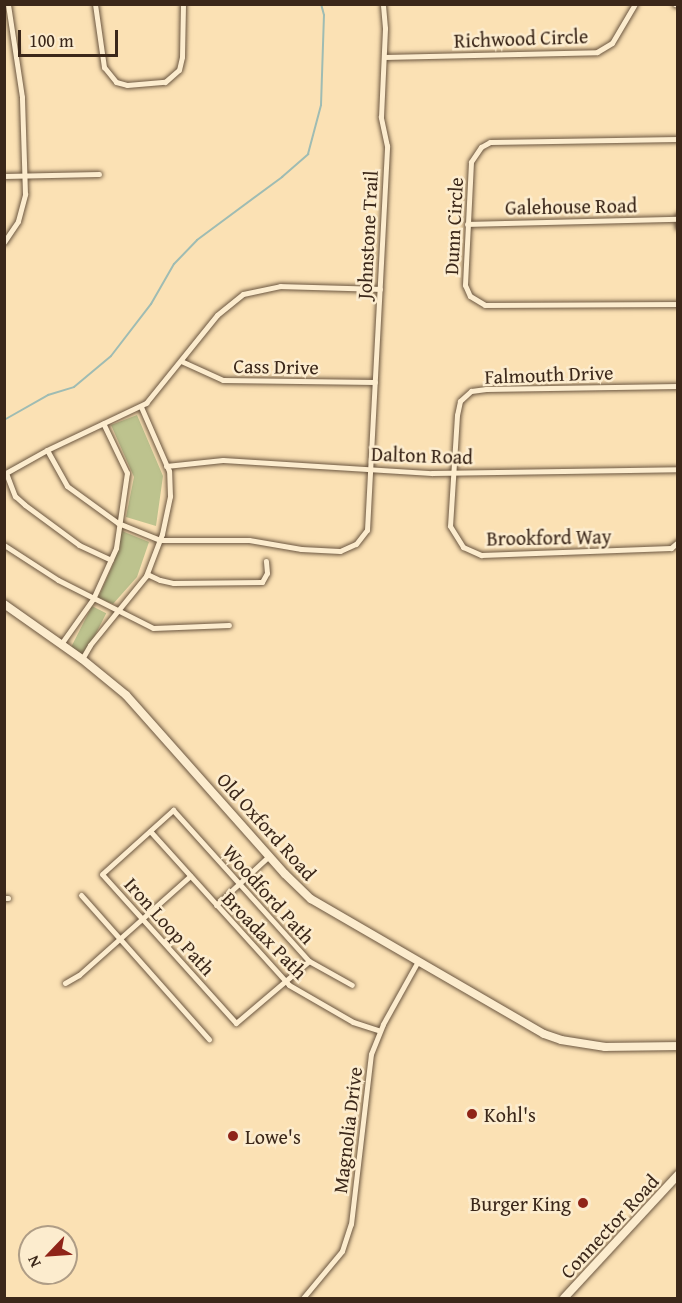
<!DOCTYPE html>
<style>
body{margin:0}
#map{position:relative;width:682px;height:1303px;overflow:hidden;background:#fbe1b4;font-family:"Gentium Book Plus",serif}
div>[style]{position:absolute}
[style*='--x']{left:calc(var(--x)*1px);top:calc(var(--y)*1px);width:calc(var(--w)*1px);rotate:calc(var(--a)*1deg)}
.green>*{inset:0;background:#bdc38e;transform-origin:0 0}
.stream>*{height:2px;margin:-1px;padding:0 1px;transform-origin:1px;border-radius:1px;background:#9fbcb3}
.roads{filter:drop-shadow(0 0 2px #6b5640) drop-shadow(0 0 2px #6b5640)}
.street>*{height:5px;margin:-2.5px;padding:0 2.5px;transform-origin:2.5px;border-radius:2.5px;background:#fcecce}
.secondary>*{height:8px;margin:-4px;padding:0 4px;transform-origin:4px;border-radius:4px;background:#fcecce}
.dots>*{width:16px;height:16px;translate:-50% -50%;box-sizing:border-box;border:3px solid #fcecce;border-radius:50%}
span{translate:-50% -50%;white-space:nowrap;text-align:center;line-height:1.15;-webkit-text-stroke:5px #fcecce;paint-order:stroke}
.street-label{font-size:20px;color:#3b2719}
.poi-label{font-size:20px;color:#3b2719}
.left{translate:0 -50%;text-align:left}
.right{translate:-100% -50%;text-align:right}
.frame{position:absolute;inset:0;border:6px solid #3b2719;pointer-events:none}
.north{position:absolute;left:18px;top:1225px;width:60px;height:60px;box-sizing:border-box;background:#fcecce;border:2px solid #af9d86;border-radius:50%;rotate:245deg;font-size:16px;font-weight:700;line-height:24px;text-align:center;color:#3b2719}
.north::after{content:'';display:block;margin:auto;width:21px;height:27px;background:#8f2418;clip-path:polygon(50% 0,100% 100%,50% 72%,0 100%)}
.scale{position:absolute;left:18px;top:30px;width:100px;height:27px;box-sizing:border-box;border:3px solid #3b2719;border-top:0;padding-left:8px;font-size:18px;line-height:21px;white-space:nowrap;color:#3b2719;-webkit-text-stroke:4px #fcecce;paint-order:stroke}
</style>
<div id="map">
<div class="green">
<i style="clip-path:polygon(137px 415px,163px 476px,156px 526px,126px 517px,134px 477px,111px 425px)"></i>
<i style="clip-path:polygon(122px 531px,149px 542px,137px 577px,113px 604px,98px 598px,114px 562px)"></i>
<i style="left:92px;top:606px;width:16px;height:47px;rotate:27deg"></i>
</div>
<div class="stream">
<i style="--x:4;--y:420;--w:51;--a:-29.6"></i>
<i style="--x:48;--y:395;--w:27;--a:-17"></i>
<i style="--x:74;--y:387;--w:48;--a:-40"></i>
<i style="--x:111;--y:356;--w:66;--a:-52.4"></i>
<i style="--x:151;--y:304;--w:46;--a:-60.1"></i>
<i style="--x:174;--y:264;--w:33;--a:-46"></i>
<i style="--x:197;--y:240;--w:106;--a:-36.5"></i>
<i style="--x:282;--y:177;--w:35;--a:-41"></i>
<i style="--x:308;--y:154;--w:51;--a:-75.1"></i>
<i style="--x:321;--y:105;--w:90;--a:-88.1"></i>
<i style="--x:324;--y:15;--w:11;--a:-105"></i>
</div>
<div class="roads">
<div class="street">
<i style="--x:95;--y:4;--w:64;--a:81.9"></i>
<i style="--x:104;--y:67;--w:19;--a:51"></i>
<i style="--x:116;--y:82;--w:11;--a:15"></i>
<i style="--x:127;--y:85;--w:38;--a:-5"></i>
<i style="--x:165;--y:82;--w:18;--a:-41"></i>
<i style="--x:179;--y:70;--w:13;--a:-77"></i>
<i style="--x:182;--y:57;--w:53;--a:-88.9"></i>
<i style="--x:675;--y:4;--w:3;--a:18"></i>
<i style="--x:384;--y:57;--w:213;--a:-1.3"></i>
<i style="--x:597;--y:52;--w:17;--a:-31"></i>
<i style="--x:612;--y:43;--w:45;--a:-59.5"></i>
<i style="--x:678;--y:139;--w:188;--a:179.1"></i>
<i style="--x:490;--y:142;--w:10;--a:151"></i>
<i style="--x:481;--y:147;--w:18;--a:124"></i>
<i style="--x:471;--y:162;--w:123;--a:92.8"></i>
<i style="--x:465;--y:285;--w:12;--a:66"></i>
<i style="--x:470;--y:296;--w:17;--a:31"></i>
<i style="--x:485;--y:305;--w:193;--a:-0.3"></i>
<i style="--x:4;--y:176;--w:95;--a:-1.2"></i>
<i style="--x:678;--y:215;--w:12;--a:90"></i>
<i style="--x:467;--y:224;--w:209;--a:-1.4"></i>
<i style="--x:4;--y:242;--w:25;--a:-56"></i>
<i style="--x:18;--y:221;--w:28;--a:-75"></i>
<i style="--x:25;--y:194;--w:97;--a:-91.8"></i>
<i style="--x:22;--y:97;--w:94;--a:-98.6"></i>
<i style="--x:181;--y:361;--w:46;--a:24.3"></i>
<i style="--x:223;--y:380;--w:152;--a:0.8"></i>
<i style="--x:678;--y:386;--w:192;--a:179.1"></i>
<i style="--x:486;--y:389;--w:15;--a:172"></i>
<i style="--x:471;--y:391;--w:15;--a:138"></i>
<i style="--x:460;--y:401;--w:14;--a:102"></i>
<i style="--x:457;--y:415;--w:111;--a:93.6"></i>
<i style="--x:450;--y:526;--w:25;--a:58"></i>
<i style="--x:463;--y:547;--w:20;--a:24"></i>
<i style="--x:481;--y:555;--w:190;--a:-2.1"></i>
<i style="--x:671;--y:548;--w:9;--a:-41"></i>
<i style="--x:47;--y:450;--w:41;--a:60.9"></i>
<i style="--x:67;--y:486;--w:63;--a:36"></i>
<i style="--x:118;--y:523;--w:45;--a:22"></i>
<i style="--x:160;--y:540;--w:89;--a:0"></i>
<i style="--x:249;--y:540;--w:53;--a:9.8"></i>
<i style="--x:301;--y:549;--w:39;--a:3"></i>
<i style="--x:340;--y:551;--w:17;--a:-24"></i>
<i style="--x:356;--y:544;--w:18;--a:-52"></i>
<i style="--x:367;--y:530;--w:385;--a:-87"></i>
<i style="--x:387;--y:146;--w:30;--a:-102"></i>
<i style="--x:381;--y:117;--w:89;--a:-87.4"></i>
<i style="--x:385;--y:28;--w:24;--a:-95"></i>
<i style="--x:166;--y:466;--w:57;--a:-6"></i>
<i style="--x:223;--y:460;--w:209;--a:3.6"></i>
<i style="--x:432;--y:473;--w:246;--a:-0.9"></i>
<i style="--x:6;--y:473;--w:25;--a:69"></i>
<i style="--x:15;--y:496;--w:13;--a:42"></i>
<i style="--x:25;--y:505;--w:67;--a:36.5"></i>
<i style="--x:79;--y:545;--w:35;--a:25"></i>
<i style="--x:4;--y:474;--w:49;--a:-29.2"></i>
<i style="--x:47;--y:450;--w:110;--a:-25.4"></i>
<i style="--x:146;--y:403;--w:113;--a:-51.1"></i>
<i style="--x:217;--y:315;--w:33;--a:-39"></i>
<i style="--x:243;--y:294;--w:38;--a:-12"></i>
<i style="--x:280;--y:286;--w:100;--a:1.7"></i>
<i style="--x:4;--y:545;--w:64;--a:32.9"></i>
<i style="--x:58;--y:580;--w:106;--a:26.8"></i>
<i style="--x:153;--y:628;--w:76;--a:-2.3"></i>
<i style="--x:147;--y:574;--w:14;--a:25"></i>
<i style="--x:160;--y:580;--w:13;--a:13"></i>
<i style="--x:173;--y:583;--w:89;--a:-0.6"></i>
<i style="--x:262;--y:582;--w:10;--a:-61"></i>
<i style="--x:267;--y:573;--w:12;--a:-95"></i>
<i style="--x:61;--y:644;--w:55;--a:-54.6"></i>
<i style="--x:93;--y:599;--w:56;--a:-65.7"></i>
<i style="--x:116;--y:548;--w:76;--a:-81.7"></i>
<i style="--x:127;--y:473;--w:55;--a:-115.6"></i>
<i style="--x:82;--y:659;--w:16;--a:-60"></i>
<i style="--x:90;--y:645;--w:89;--a:-50.9"></i>
<i style="--x:146;--y:576;--w:45;--a:-69.1"></i>
<i style="--x:162;--y:534;--w:39;--a:-78"></i>
<i style="--x:170;--y:496;--w:25;--a:-92"></i>
<i style="--x:169;--y:471;--w:70;--a:-113.6"></i>
<i style="--x:150;--y:831;--w:207;--a:47.9"></i>
<i style="--x:289;--y:985;--w:74;--a:30"></i>
<i style="--x:353;--y:1022;--w:28;--a:18"></i>
<i style="--x:81;--y:895;--w:193;--a:48.4"></i>
<i style="--x:4;--y:898;--w:4;--a:0"></i>
<i style="--x:216;--y:905;--w:72;--a:-42.8"></i>
<i style="--x:309;--y:961;--w:96;--a:139.7"></i>
<i style="--x:236;--y:1023;--w:200;--a:-132"></i>
<i style="--x:102;--y:874;--w:96;--a:-42"></i>
<i style="--x:173;--y:810;--w:203;--a:48"></i>
<i style="--x:309;--y:961;--w:49;--a:29.2"></i>
<i style="--x:65;--y:983;--w:16;--a:-30"></i>
<i style="--x:79;--y:975;--w:149;--a:-41.7"></i>
<i style="--x:303;--y:1298;--w:61;--a:-50.3"></i>
<i style="--x:342;--y:1251;--w:28;--a:-72"></i>
<i style="--x:351;--y:1224;--w:171;--a:-83.3"></i>
<i style="--x:371;--y:1054;--w:32;--a:-68"></i>
<i style="--x:383;--y:1024;--w:72;--a:-60.9"></i>
</div>
<div class="secondary">
<i style="--x:4;--y:604;--w:95;--a:35.2"></i>
<i style="--x:82;--y:659;--w:57;--a:39.3"></i>
<i style="--x:126;--y:695;--w:239;--a:48.4"></i>
<i style="--x:285;--y:874;--w:36;--a:44"></i>
<i style="--x:311;--y:899;--w:269;--a:30.1"></i>
<i style="--x:544;--y:1034;--w:18;--a:19"></i>
<i style="--x:561;--y:1040;--w:45;--a:9"></i>
<i style="--x:605;--y:1047;--w:73;--a:-0.8"></i>
<i style="--x:564;--y:1298;--w:168;--a:-47.2"></i>
</div>
</div>
<div class="dots">
<i style="left:472px;top:1114px;background:#8f2418"></i>
<i style="left:233px;top:1136px;background:#8f2418"></i>
<i style="left:583px;top:1203px;background:#8f2418"></i>
</div>
<div class="street-label">
<span style="left:521px;top:38px;rotate:-2deg">Richwood Circle</span>
<span style="left:571px;top:206px;rotate:-1deg">Galehouse Road</span>
<span style="left:453px;top:226px;rotate:-87deg">Dunn Circle</span>
<span style="left:367px;top:235px;rotate:-87deg">Johnstone Trail</span>
<span style="left:276px;top:366px;rotate:1deg">Cass Drive</span>
<span style="left:549px;top:374px;rotate:-2deg">Falmouth Drive</span>
<span style="left:422px;top:455px;rotate:2deg">Dalton Road</span>
<span style="left:549px;top:537px;rotate:-1deg">Brookford Way</span>
<span style="left:267px;top:826px;rotate:48deg">Old Oxford Road</span>
<span style="left:269px;top:894px;rotate:48deg">Woodford Path</span>
<span style="left:170px;top:926px;rotate:48deg">Iron Loop Path</span>
<span style="left:265px;top:935px;rotate:46deg">Broadax Path</span>
<span style="left:347px;top:1130px;rotate:-83deg">Magnolia Drive</span>
<span style="left:609px;top:1226px;rotate:-47deg">Connector Road</span>
</div>
<div class="poi-label">
<span class="left" style="left:484px;top:1114px">Kohl's</span>
<span class="left" style="left:245px;top:1136px">Lowe's</span>
<span class="right" style="left:571px;top:1203px">Burger King</span>
</div>
<div class="frame"></div>
<div class="north">N</div>
<div class="scale">100 m</div>
</div>
